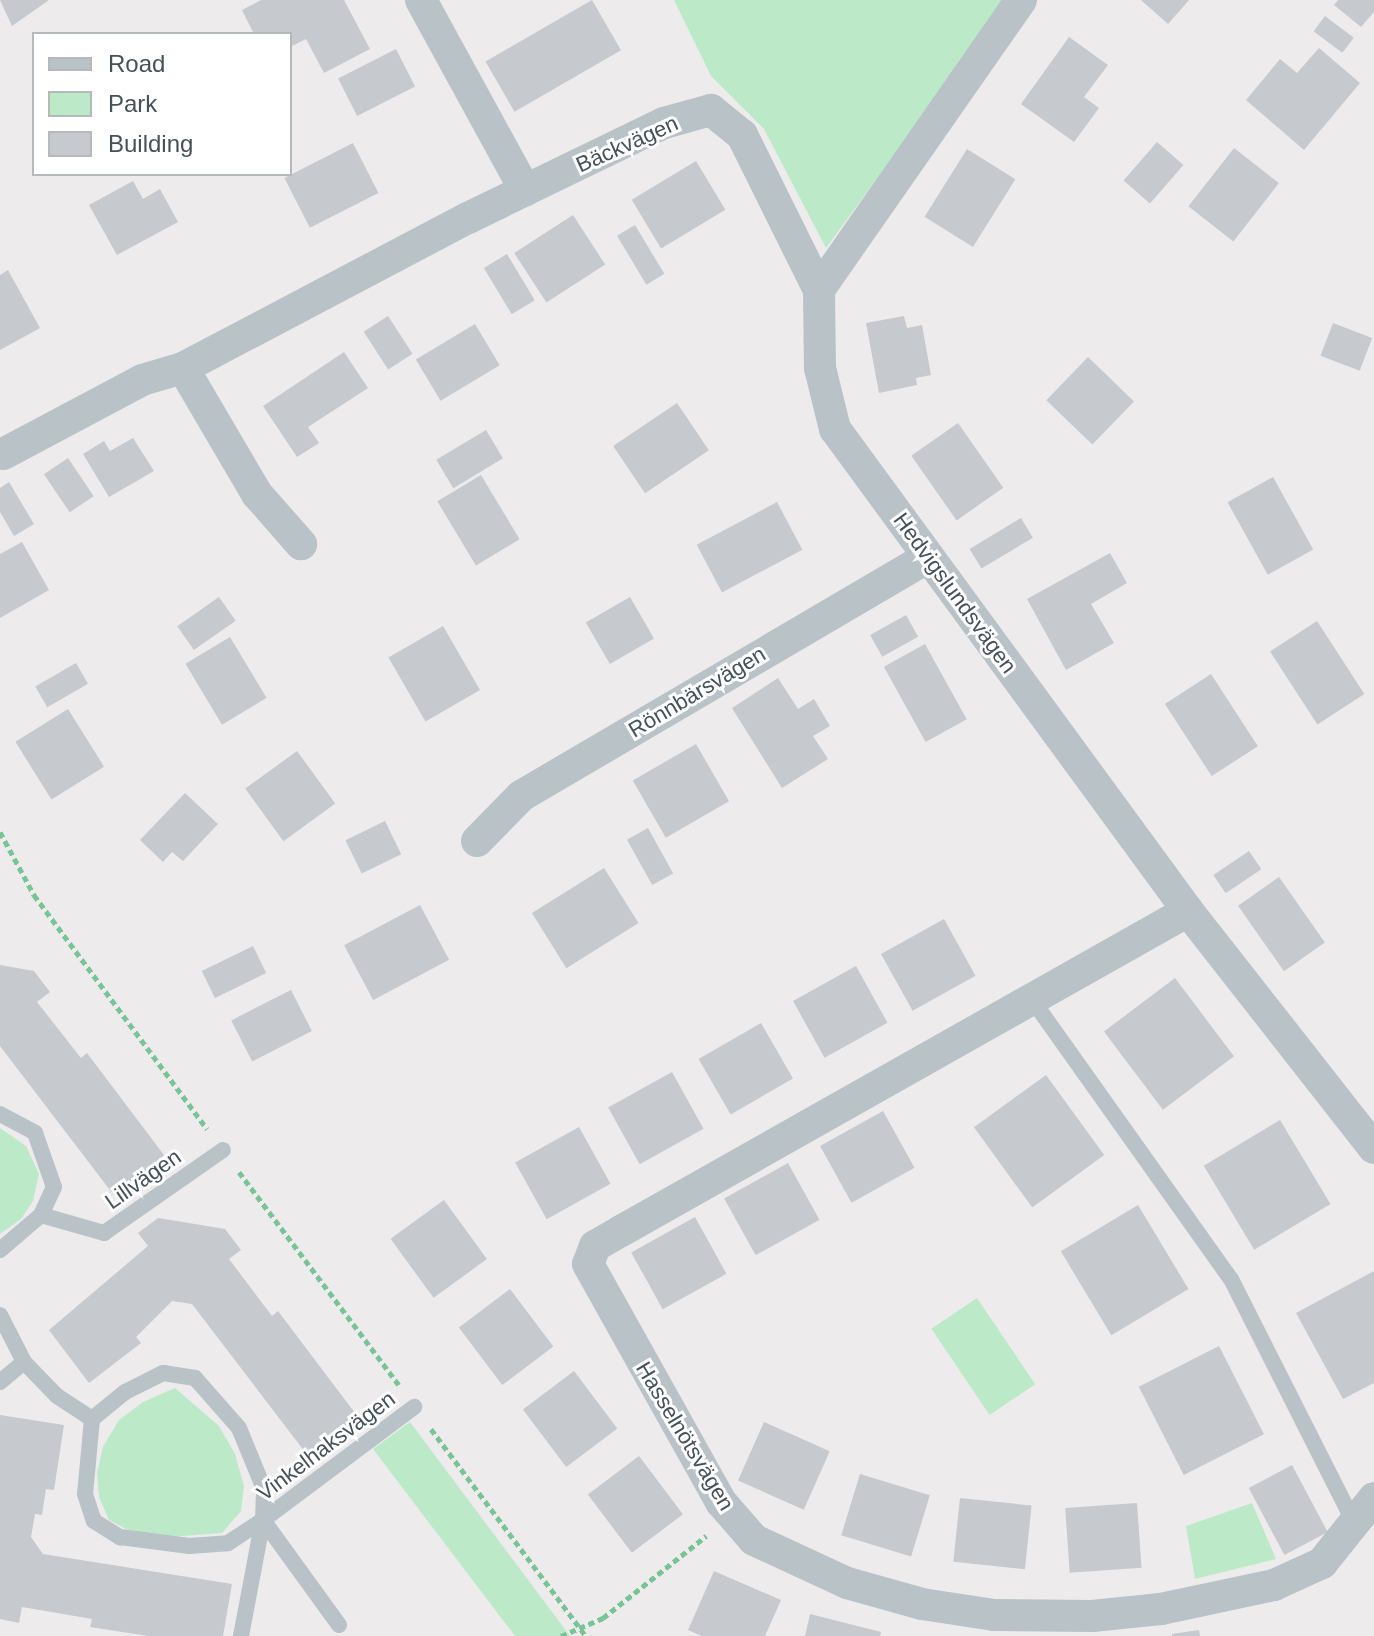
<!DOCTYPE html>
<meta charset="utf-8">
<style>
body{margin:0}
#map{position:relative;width:1374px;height:1636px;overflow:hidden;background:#eeebec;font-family:Helvetica,sans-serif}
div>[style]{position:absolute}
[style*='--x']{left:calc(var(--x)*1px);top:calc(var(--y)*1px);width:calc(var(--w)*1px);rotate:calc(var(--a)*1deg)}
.green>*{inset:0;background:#bceac9;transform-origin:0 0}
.building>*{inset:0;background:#c6c9cd;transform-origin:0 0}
.path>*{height:5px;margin-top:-2.5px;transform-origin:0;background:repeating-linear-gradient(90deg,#77c496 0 6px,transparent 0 10px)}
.lane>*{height:16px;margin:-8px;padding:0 8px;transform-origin:8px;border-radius:8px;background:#b8c2c7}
.street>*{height:32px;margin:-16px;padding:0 16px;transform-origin:16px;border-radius:16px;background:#b8c2c7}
span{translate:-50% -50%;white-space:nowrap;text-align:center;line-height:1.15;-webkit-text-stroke:6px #fff;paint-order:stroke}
.street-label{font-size:22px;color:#465157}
.legend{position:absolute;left:32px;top:32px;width:260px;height:144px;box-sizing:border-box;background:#fff;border:2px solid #b5b9bc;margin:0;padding:10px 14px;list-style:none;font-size:24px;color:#465157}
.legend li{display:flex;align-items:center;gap:16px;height:40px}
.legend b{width:40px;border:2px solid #b5b9bc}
</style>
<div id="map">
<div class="green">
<i style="clip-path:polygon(674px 0,1008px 0,826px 248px,764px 129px,711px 76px)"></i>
<i style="clip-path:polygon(0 1128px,26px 1146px,39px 1174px,33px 1201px,21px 1219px,0 1234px)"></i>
<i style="left:977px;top:1298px;width:104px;height:55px;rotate:56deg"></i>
<i style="clip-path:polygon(175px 1388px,219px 1426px,235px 1454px,244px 1486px,241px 1511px,222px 1533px,157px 1538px,126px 1529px,109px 1520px,99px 1497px,97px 1473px,103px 1447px,119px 1420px,143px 1402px)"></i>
<i style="clip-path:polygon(410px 1422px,570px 1636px,515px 1636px,373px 1449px)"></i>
<i style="clip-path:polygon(1252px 1503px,1276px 1559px,1195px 1579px,1186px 1526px)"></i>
</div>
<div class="building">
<i style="clip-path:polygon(0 0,49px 0,12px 26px)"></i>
<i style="clip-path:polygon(261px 0,344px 0,370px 49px,324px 73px,306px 39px,290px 47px,290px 34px,254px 34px,242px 10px)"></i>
<i style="left:592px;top:0;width:58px;height:123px;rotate:60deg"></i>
<i style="clip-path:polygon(1141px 0,1189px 0,1168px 24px)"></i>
<i style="clip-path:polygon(1338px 0,1374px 0,1374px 12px,1361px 27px,1334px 5px)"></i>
<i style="left:1325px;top:16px;width:36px;height:19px;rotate:37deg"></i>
<i style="clip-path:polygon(1069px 37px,1108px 65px,1084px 97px,1099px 108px,1074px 142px,1021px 104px)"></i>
<i style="clip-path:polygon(1319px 48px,1360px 83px,1304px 150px,1246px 100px,1280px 59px,1297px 73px)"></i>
<i style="left:396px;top:49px;width:42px;height:65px;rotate:63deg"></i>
<i style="left:1157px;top:142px;width:35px;height:51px;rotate:41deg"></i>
<i style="left:353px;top:143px;width:56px;height:77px;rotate:63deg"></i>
<i style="left:1234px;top:148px;width:57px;height:74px;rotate:38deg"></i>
<i style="left:967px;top:149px;width:57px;height:80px;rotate:32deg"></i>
<i style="left:696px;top:161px;width:57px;height:75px;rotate:59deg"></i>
<i style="clip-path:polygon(133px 181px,143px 199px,160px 189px,178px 222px,117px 255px,89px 205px)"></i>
<i style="left:573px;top:215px;width:59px;height:70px;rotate:57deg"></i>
<i style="left:635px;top:225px;width:57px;height:21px;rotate:59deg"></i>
<i style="left:507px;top:254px;width:54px;height:27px;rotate:59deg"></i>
<i style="clip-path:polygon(8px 270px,40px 328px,0 350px,0 275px)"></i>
<i style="left:388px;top:316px;width:45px;height:29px;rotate:57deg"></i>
<i style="clip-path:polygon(904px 316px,907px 328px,922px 325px,931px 375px,916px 378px,917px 385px,879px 393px,866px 323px)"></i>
<i style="left:1333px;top:323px;width:42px;height:35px;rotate:21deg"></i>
<i style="left:475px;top:324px;width:48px;height:69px;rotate:59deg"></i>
<i style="clip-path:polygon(344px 352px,368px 388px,308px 427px,319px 443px,297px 457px,263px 406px)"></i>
<i style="left:1088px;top:357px;width:64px;height:60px;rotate:44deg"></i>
<i style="left:677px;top:403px;width:57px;height:77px;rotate:56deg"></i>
<i style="left:958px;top:423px;width:79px;height:57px;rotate:55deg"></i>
<i style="left:486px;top:430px;width:33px;height:58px;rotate:59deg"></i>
<i style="clip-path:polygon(133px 438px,154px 471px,109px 497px,83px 454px,104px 441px,110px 451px)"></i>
<i style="left:68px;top:458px;width:46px;height:29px;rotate:56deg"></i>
<i style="left:481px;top:475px;width:75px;height:51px;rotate:59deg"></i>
<i style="left:1273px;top:477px;width:83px;height:52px;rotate:61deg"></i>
<i style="clip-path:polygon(9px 482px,34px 524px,14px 536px,0 512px,0 488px)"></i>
<i style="left:777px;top:502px;width:54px;height:91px;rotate:62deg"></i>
<i style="left:1021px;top:518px;width:23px;height:60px;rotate:59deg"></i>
<i style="clip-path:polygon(22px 542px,49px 590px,0 618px,0 554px)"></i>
<i style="clip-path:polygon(1110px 553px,1127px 583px,1091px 604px,1114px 643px,1066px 670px,1027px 599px)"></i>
<i style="left:219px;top:597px;width:29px;height:51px;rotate:55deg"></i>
<i style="left:630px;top:597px;width:48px;height:51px;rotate:60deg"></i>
<i style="left:906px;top:615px;width:25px;height:41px;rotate:61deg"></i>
<i style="left:1317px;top:621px;width:87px;height:56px;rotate:57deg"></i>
<i style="left:443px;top:626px;width:74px;height:63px;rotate:60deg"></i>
<i style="left:230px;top:637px;width:71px;height:52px;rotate:59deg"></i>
<i style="left:925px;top:644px;width:86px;height:47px;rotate:61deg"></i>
<i style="left:76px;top:663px;width:24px;height:47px;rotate:60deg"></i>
<i style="left:1211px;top:674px;width:86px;height:55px;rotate:57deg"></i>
<i style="clip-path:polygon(778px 678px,798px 709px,814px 699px,830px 726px,813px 736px,828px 759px,782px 788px,732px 708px)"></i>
<i style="left:68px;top:709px;width:68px;height:62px;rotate:58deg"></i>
<i style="left:696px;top:744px;width:66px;height:73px;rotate:60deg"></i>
<i style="left:297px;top:751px;width:65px;height:64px;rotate:54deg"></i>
<i style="clip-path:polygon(185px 793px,218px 824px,183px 861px,172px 852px,163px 862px,140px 840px)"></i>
<i style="left:385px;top:821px;width:37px;height:44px;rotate:64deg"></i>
<i style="left:648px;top:828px;width:52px;height:24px;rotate:61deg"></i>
<i style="left:1249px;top:851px;width:22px;height:43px;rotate:56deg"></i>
<i style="left:604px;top:868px;width:65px;height:85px;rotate:58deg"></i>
<i style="left:1279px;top:877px;width:80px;height:50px;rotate:55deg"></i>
<i style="left:420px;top:905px;width:62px;height:86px;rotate:62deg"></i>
<i style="left:944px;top:919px;width:65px;height:72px;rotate:61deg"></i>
<i style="left:253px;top:946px;width:30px;height:57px;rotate:64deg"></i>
<i style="clip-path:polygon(0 965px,34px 971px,50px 992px,37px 1002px,81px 1058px,87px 1053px,167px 1159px,116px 1198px,0 1046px)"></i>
<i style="left:856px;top:966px;width:65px;height:72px;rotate:61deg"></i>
<i style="left:1175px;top:978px;width:98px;height:89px;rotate:53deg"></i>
<i style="left:291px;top:990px;width:46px;height:67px;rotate:63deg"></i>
<i style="left:761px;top:1023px;width:64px;height:72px;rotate:60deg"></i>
<i style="left:672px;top:1072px;width:65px;height:73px;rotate:61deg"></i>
<i style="left:1046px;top:1075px;width:99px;height:89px;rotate:54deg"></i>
<i style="left:883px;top:1111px;width:65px;height:72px;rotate:61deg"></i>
<i style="left:1280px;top:1120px;width:98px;height:89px;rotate:59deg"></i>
<i style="left:579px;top:1127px;width:65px;height:73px;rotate:61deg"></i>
<i style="left:788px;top:1163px;width:65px;height:73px;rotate:61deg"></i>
<i style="left:444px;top:1200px;width:73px;height:66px;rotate:54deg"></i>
<i style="left:1138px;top:1205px;width:98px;height:90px;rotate:59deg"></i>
<i style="left:695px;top:1217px;width:65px;height:73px;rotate:61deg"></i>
<i style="clip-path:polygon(158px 1218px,225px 1229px,241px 1250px,229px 1259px,272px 1316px,278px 1311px,358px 1417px,308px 1456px,192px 1304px,172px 1301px,136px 1337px,141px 1343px,89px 1383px,49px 1330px,148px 1246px,138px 1233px)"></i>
<i style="clip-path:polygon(1374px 1271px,1374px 1383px,1343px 1399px,1296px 1313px)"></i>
<i style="left:510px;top:1289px;width:72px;height:64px;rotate:53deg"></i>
<i style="left:1219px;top:1346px;width:99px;height:90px;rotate:63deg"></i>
<i style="left:574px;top:1371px;width:72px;height:64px;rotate:53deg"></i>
<i style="clip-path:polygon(0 1415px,64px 1425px,54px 1490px,46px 1489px,42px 1515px,35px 1514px,31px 1537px,43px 1554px,232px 1584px,223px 1636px,148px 1636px,90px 1627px,92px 1619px,22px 1607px,19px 1623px,0 1619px)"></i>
<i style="left:764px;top:1422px;width:72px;height:64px;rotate:24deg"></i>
<i style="left:639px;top:1456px;width:73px;height:64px;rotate:53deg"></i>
<i style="left:1292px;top:1465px;width:76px;height:49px;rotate:62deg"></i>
<i style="left:860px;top:1474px;width:73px;height:64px;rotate:17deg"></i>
<i style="left:960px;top:1498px;width:72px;height:64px;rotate:6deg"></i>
<i style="left:1137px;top:1503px;width:65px;height:72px;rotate:86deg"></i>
<i style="clip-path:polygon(714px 1571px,781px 1600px,765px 1636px,702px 1636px,688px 1630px)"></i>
<i style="clip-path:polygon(810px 1614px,881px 1632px,880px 1636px,805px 1636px)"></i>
<i style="clip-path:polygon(1199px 1630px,1200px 1636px,1172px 1636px,1172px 1634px)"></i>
</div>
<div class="path">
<i style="--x:0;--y:832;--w:72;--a:61.6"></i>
<i style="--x:34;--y:895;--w:291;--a:53.5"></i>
<i style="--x:239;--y:1172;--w:266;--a:53.1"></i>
<i style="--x:431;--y:1429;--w:259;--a:53.2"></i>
<i style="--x:561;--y:1636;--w:46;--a:-23.2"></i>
<i style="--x:603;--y:1618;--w:132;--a:-38.5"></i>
</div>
<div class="lane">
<i style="--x:1031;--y:998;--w:345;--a:54.6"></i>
<i style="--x:1231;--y:1279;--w:273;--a:63.2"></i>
<i style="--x:0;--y:1114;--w:40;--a:28"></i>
<i style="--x:35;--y:1133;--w:57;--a:70.6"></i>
<i style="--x:54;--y:1187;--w:31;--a:115"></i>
<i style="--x:41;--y:1215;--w:54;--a:139.5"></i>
<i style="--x:41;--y:1215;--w:66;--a:15.9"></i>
<i style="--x:104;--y:1233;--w:145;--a:-34.9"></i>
<i style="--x:0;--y:1315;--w:53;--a:62.9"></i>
<i style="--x:24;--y:1362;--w:47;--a:45.9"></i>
<i style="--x:57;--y:1396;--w:42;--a:33.3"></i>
<i style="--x:0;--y:1382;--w:31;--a:-40"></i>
<i style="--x:339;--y:1625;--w:130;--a:-125.9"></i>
<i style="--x:263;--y:1520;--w:189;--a:-36.8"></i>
<i style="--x:241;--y:1636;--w:118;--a:-79.3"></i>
<i style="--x:263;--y:1520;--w:31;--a:-88"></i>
<i style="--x:264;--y:1489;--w:66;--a:-112.3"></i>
<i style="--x:239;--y:1428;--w:67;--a:-131.3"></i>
<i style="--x:195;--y:1378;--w:32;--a:-171"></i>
<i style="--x:163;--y:1373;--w:42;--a:153.4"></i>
<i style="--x:125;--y:1392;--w:43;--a:140.7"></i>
<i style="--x:92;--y:1419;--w:75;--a:95.3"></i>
<i style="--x:85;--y:1494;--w:28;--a:72"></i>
<i style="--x:94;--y:1521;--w:31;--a:32"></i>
<i style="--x:120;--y:1537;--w:70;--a:7.4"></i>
<i style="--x:189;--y:1546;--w:39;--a:-4"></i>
<i style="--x:228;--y:1543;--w:42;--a:-33.3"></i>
</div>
<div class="street">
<i style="--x:421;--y:0;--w:217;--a:61.3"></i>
<i style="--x:1021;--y:0;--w:353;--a:124.9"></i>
<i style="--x:819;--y:290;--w:78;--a:89.3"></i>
<i style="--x:820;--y:368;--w:63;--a:76.2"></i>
<i style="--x:835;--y:429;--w:597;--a:53.78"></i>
<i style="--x:1188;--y:911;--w:301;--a:51.9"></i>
<i style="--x:183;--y:368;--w:146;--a:59.6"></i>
<i style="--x:257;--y:494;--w:67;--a:48.7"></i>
<i style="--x:3;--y:454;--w:157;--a:-28"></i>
<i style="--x:142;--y:380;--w:43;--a:-16.3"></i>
<i style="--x:183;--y:368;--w:322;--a:-27.8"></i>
<i style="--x:468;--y:218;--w:218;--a:-25.9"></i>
<i style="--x:664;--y:123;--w:49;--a:-15.5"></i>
<i style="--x:711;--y:110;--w:40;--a:39"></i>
<i style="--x:742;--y:135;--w:173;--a:63.6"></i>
<i style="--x:477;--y:841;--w:63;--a:-45.6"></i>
<i style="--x:521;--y:796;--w:472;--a:-30.4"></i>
<i style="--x:1188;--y:911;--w:651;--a:150.56"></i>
<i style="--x:621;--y:1231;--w:30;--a:150"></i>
<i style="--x:595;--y:1246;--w:19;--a:111"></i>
<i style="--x:588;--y:1264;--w:273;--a:60.8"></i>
<i style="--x:721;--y:1502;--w:50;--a:49"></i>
<i style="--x:754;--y:1540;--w:102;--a:24.8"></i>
<i style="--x:847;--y:1583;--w:78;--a:15.6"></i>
<i style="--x:922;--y:1604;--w:73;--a:8.7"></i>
<i style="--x:994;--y:1615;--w:98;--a:0.6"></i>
<i style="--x:1092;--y:1616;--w:69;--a:-5.8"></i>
<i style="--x:1161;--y:1609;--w:116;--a:-12"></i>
<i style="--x:1274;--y:1585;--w:53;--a:-24.6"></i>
<i style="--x:1322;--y:1563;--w:83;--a:-51.3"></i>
</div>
<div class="street-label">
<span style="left:627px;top:144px;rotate:-24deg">Bäckvägen</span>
<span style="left:955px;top:593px;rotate:54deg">Hedvigslundsvägen</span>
<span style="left:697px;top:692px;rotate:-31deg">Rönnbärsvägen</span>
<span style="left:143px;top:1179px;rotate:-35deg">Lillvägen</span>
<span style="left:685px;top:1436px;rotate:59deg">Hasselnötsvägen</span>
<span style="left:326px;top:1446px;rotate:-37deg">Vinkelhaksvägen</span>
</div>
<ul class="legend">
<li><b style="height:10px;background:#b8c2c7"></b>Road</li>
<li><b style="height:22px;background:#bceac9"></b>Park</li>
<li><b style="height:22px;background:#c6c9cd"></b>Building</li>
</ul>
</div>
